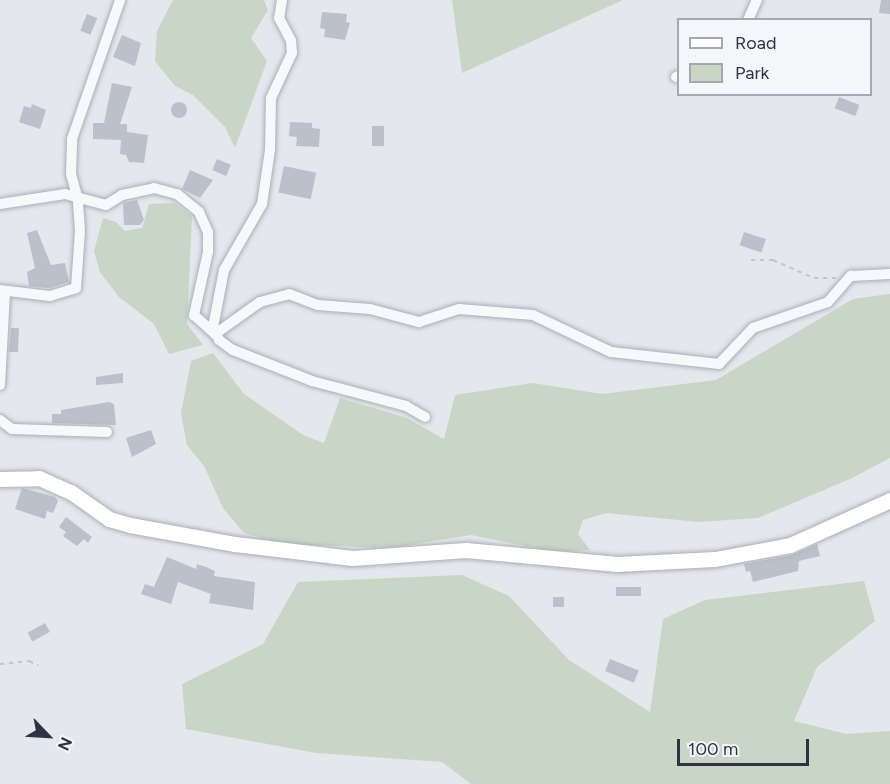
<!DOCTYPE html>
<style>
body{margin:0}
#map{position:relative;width:890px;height:784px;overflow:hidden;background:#e4e7ec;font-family:Figtree,sans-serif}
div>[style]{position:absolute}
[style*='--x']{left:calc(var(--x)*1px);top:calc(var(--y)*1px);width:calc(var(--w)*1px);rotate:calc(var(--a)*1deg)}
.green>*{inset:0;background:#c9d6c5}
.building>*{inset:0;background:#bbc0ca;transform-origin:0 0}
.round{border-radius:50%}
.path>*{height:1.5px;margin-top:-0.75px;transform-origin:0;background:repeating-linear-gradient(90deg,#c2c5cb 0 4.5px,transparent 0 9px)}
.roads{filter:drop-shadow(0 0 2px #a9aeb7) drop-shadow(0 0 2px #a9aeb7)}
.minor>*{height:10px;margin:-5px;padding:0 5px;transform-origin:5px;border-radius:5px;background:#f7f8fa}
.secondary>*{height:15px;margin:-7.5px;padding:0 7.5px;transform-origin:7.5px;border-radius:7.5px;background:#fff}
span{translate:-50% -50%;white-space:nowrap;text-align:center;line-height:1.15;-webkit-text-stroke:5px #f4f6f9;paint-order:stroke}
.legend{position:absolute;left:677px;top:18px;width:195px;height:78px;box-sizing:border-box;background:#f4f6f9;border:2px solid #a4a8b1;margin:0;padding:8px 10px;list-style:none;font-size:18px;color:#2b3445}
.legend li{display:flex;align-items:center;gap:12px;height:30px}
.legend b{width:30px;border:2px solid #a4a8b1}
.north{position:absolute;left:18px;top:706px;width:60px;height:60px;-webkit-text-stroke:4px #f4f6f9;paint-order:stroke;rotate:115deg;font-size:16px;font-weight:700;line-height:24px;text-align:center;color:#2b3445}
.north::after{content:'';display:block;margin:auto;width:21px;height:27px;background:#2b3445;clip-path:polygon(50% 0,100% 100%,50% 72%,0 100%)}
.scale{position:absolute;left:677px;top:739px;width:132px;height:27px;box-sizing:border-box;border:3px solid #2b3445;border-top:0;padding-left:8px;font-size:18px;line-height:21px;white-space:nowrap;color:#2b3445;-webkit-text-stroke:4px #f4f6f9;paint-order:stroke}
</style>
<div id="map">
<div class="green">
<i style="clip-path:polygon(173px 0,264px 0,268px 10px,251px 38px,267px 61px,235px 148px,225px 127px,193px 95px,175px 86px,155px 61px,157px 31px)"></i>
<i style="clip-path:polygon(452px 0,623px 0,462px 73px)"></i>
<i style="clip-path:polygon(174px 203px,192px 216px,187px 324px,203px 345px,169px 354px,154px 324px,119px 297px,100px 272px,94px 251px,103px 218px,116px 222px,125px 231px,142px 228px,149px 204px)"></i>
<i style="clip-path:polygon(890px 294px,890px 458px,850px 479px,758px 518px,699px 522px,606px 513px,583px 520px,578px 534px,590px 550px,554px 552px,471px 535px,390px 548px,283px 544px,244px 533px,223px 508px,204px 466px,187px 445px,181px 413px,191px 361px,213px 353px,244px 394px,303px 435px,324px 443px,340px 398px,407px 418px,444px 439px,455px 395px,533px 383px,602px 394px,716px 380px,853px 299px)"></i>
<i style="clip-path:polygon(462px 575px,509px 596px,569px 660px,650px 712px,663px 619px,705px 600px,864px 581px,875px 621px,817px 667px,794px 721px,846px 734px,890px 731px,890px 784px,471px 784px,442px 762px,316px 753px,186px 729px,182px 684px,263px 644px,298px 582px)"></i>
</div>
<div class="building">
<i style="clip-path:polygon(881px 0,890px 0,890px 14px,879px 13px)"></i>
<i style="clip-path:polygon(322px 12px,347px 14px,346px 22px,350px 23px,345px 40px,324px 37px,325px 29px,320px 28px)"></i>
<i style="left:87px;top:14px;width:11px;height:18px;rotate:22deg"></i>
<i style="clip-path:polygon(122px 35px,141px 43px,135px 66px,113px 57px)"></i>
<i style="clip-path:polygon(112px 83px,132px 87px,120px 124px,127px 124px,127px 132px,148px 135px,144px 163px,129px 162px,126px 155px,120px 154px,121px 140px,93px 139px,93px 123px,104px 123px)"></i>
<i style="left:839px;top:97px;width:22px;height:12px;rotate:21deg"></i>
<i class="round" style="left:171px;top:102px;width:16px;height:16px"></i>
<i style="clip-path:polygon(32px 104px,46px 110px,40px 129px,19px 122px,24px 106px,31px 108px)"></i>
<i style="clip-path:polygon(290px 122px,312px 123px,312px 128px,320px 129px,319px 147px,296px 146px,297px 137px,289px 136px)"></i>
<i style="left:372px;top:126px;width:12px;height:20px"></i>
<i style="left:217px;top:159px;width:15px;height:12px;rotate:23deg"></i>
<i style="left:284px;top:166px;width:33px;height:27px;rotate:12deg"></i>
<i style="clip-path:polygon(190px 170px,213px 180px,200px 198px,182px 189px)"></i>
<i style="clip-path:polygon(137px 200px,144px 220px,140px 225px,124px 225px,123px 203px)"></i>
<i style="clip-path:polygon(37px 230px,51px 265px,65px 263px,69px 282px,49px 288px,29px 286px,27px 272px,35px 268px,27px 233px)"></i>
<i style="left:744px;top:232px;width:23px;height:14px;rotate:18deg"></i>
<i style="clip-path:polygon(11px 328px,19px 328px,18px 352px,9px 352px)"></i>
<i style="clip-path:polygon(123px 373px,123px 383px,96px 385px,96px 377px)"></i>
<i style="clip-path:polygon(109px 402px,114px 404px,116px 425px,52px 423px,52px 414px,61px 414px,61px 410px)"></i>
<i style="clip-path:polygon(151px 430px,156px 444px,132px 457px,126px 438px)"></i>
<i style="clip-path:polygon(22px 488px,55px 497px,58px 501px,53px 513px,47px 511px,45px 519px,15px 509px)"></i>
<i style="clip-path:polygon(66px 517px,92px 537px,88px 543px,84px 539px,77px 546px,63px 536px,66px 532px,59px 527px)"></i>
<i style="clip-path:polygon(817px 544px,820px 556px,799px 561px,798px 571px,753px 582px,750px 571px,746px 572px,744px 564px,792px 555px)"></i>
<i style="clip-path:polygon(167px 557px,196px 569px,197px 564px,206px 567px,215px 571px,214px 576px,255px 582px,253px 610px,209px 603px,211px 594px,178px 582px,171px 604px,141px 594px,145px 584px,154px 587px)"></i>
<i style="left:641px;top:587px;width:9px;height:25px;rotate:90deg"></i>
<i style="left:564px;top:597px;width:10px;height:11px;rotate:90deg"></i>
<i style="left:45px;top:623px;width:10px;height:20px;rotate:61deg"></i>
<i style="left:610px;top:659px;width:31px;height:13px;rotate:22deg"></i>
</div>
<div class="path">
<i style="--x:751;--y:260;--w:22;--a:0"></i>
<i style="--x:773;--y:260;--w:45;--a:23.7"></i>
<i style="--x:814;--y:278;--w:23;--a:0"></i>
<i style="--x:0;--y:664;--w:29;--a:-6"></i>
<i style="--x:29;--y:661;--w:10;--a:24"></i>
</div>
<div class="roads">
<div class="minor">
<i style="--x:282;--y:0;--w:18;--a:99"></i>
<i style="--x:279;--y:18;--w:26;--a:62"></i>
<i style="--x:291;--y:41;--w:12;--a:85"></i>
<i style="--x:292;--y:53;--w:50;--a:115"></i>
<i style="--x:271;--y:98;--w:52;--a:91.1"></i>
<i style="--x:270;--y:150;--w:55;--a:98.4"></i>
<i style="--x:262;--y:204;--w:76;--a:119.9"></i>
<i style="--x:224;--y:270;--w:58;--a:100.9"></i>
<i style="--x:213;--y:327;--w:14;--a:65"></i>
<i style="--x:219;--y:340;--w:17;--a:36"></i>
<i style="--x:233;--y:350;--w:85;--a:21.4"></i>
<i style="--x:312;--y:381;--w:97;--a:14.9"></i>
<i style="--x:406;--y:406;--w:22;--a:30"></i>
<i style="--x:748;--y:20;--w:22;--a:-66"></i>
<i style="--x:676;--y:77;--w:2;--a:-27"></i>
<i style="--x:0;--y:204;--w:66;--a:-8.7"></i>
<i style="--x:65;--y:194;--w:42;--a:15"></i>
<i style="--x:106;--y:205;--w:19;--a:-32"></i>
<i style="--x:122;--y:195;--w:33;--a:-12"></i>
<i style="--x:154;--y:188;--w:24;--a:15"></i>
<i style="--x:177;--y:194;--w:28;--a:39"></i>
<i style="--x:199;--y:212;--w:22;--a:66"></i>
<i style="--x:208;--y:232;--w:20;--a:90"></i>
<i style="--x:208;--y:252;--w:65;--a:102.5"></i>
<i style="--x:194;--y:315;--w:28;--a:42"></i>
<i style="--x:215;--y:334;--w:55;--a:-35.4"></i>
<i style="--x:260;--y:302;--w:30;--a:-15"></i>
<i style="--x:289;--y:294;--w:31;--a:21"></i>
<i style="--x:318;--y:305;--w:52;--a:4.4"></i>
<i style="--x:370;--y:309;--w:51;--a:14.9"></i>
<i style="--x:419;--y:322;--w:42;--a:-18"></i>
<i style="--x:459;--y:309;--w:74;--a:4.6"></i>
<i style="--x:533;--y:315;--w:86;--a:25.4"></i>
<i style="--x:611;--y:352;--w:109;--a:6.3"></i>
<i style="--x:719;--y:364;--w:50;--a:-46.6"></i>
<i style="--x:753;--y:328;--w:79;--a:-19.1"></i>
<i style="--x:828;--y:302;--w:35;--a:-49"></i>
<i style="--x:851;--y:276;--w:39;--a:-3"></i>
<i style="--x:0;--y:290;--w:50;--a:6.8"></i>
<i style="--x:50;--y:296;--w:27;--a:-17"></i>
<i style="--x:76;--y:288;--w:57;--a:-86"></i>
<i style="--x:80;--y:231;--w:31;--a:-94"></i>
<i style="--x:78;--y:200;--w:27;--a:-105"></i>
<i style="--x:71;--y:174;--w:35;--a:-88"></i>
<i style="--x:72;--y:139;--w:147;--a:-70.9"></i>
<i style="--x:0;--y:385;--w:93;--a:-86.9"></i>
<i style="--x:0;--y:420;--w:15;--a:37"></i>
<i style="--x:12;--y:429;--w:95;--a:1.8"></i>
</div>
<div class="secondary">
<i style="--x:0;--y:479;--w:39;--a:-1"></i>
<i style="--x:39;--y:478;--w:35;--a:24"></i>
<i style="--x:71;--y:492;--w:47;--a:35.4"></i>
<i style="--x:109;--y:519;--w:22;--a:16"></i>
<i style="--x:130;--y:525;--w:107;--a:10.3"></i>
<i style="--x:235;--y:544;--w:118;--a:6.8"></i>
<i style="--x:352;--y:558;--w:114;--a:-4"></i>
<i style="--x:466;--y:550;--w:152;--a:5.3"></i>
<i style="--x:617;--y:564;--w:98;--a:-2.9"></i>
<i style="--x:715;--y:559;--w:76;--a:-10.6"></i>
<i style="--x:790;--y:545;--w:110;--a:-24.2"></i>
</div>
</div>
<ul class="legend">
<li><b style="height:8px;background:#fff"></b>Road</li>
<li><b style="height:16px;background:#c9d6c5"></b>Park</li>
</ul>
<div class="north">N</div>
<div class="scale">100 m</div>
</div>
